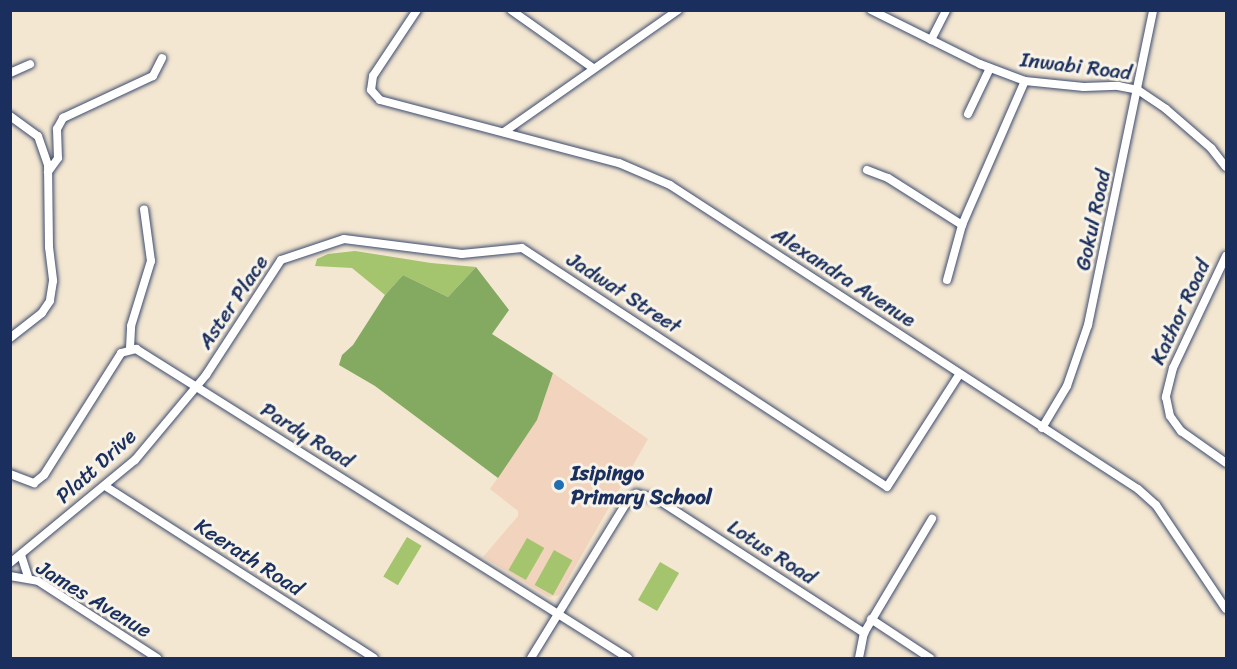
<!DOCTYPE html>
<style>
body{margin:0}
#map{position:relative;width:1237px;height:669px;overflow:hidden;background:#f4e7d1;font-family:Sriracha,sans-serif}
div>[style]{position:absolute}
[style*='--x']{left:calc(var(--x)*1px);top:calc(var(--y)*1px);width:calc(var(--w)*1px);rotate:calc(var(--a)*1deg)}
.built>*{inset:0;background:#f2d4be}
.green>*{inset:0;background:#a4c46d;transform-origin:0 0}
.forest>*{inset:0;background:#83aa60}
.roads{filter:drop-shadow(0 0 2px #3c4b6f) drop-shadow(0 0 2px #3c4b6f)}
.minor>*{height:8px;margin:-4px;padding:0 4px;transform-origin:4px;border-radius:4px;background:#fff}
.dots>*{width:16px;height:16px;translate:-50% -50%;box-sizing:border-box;border:3px solid #f7f3e8;border-radius:50%}
span{translate:-50% -50%;white-space:nowrap;text-align:center;line-height:1.15;-webkit-text-stroke:6px #f7f3e8;paint-order:stroke}
.street-label{font-size:21px;color:#1b2f5e}
.poi-label{font-size:21px;color:#1b2f5e;font-weight:700}
.left{translate:0 -50%;text-align:left}
.frame{position:absolute;inset:0;border:12px solid #1b2f5e;pointer-events:none}
</style>
<div id="map">
<div class="built">
<i style="clip-path:polygon(553px 373px,648px 439px,559px 595px,549px 597px,483px 557px,518px 516px,518px 511px,490px 489px,537px 420px)"></i>
</div>
<div class="green">
<i style="clip-path:polygon(355px 251px,431px 263px,476px 267px,448px 297px,403px 275px,385px 295px,352px 268px,315px 266px,317px 259px,328px 254px)"></i>
<i style="left:407px;top:537px;width:17px;height:46px;rotate:31deg"></i>
<i style="left:527px;top:538px;width:20px;height:37px;rotate:30deg"></i>
<i style="left:554px;top:550px;width:21px;height:40px;rotate:29deg"></i>
<i style="left:660px;top:562px;width:22px;height:44px;rotate:30deg"></i>
</div>
<div class="forest">
<i style="clip-path:polygon(476px 267px,509px 310px,492px 334px,553px 373px,537px 420px,498px 478px,375px 386px,339px 365px,342px 355px,353px 345px,385px 295px,403px 275px,448px 297px)"></i>
</div>
<div class="roads">
<div class="minor">
<i style="--x:417;--y:10;--w:79;--a:123.7"></i>
<i style="--x:373;--y:76;--w:14;--a:98"></i>
<i style="--x:371;--y:90;--w:13;--a:48"></i>
<i style="--x:380;--y:100;--w:247;--a:14.8"></i>
<i style="--x:619;--y:163;--w:56;--a:23.3"></i>
<i style="--x:670;--y:185;--w:558;--a:33.01"></i>
<i style="--x:1138;--y:489;--w:24;--a:42"></i>
<i style="--x:1156;--y:505;--w:125;--a:56.1"></i>
<i style="--x:511;--y:10;--w:100;--a:35.3"></i>
<i style="--x:871;--y:10;--w:122;--a:26.4"></i>
<i style="--x:980;--y:64;--w:48;--a:20.7"></i>
<i style="--x:1025;--y:81;--w:59;--a:5.8"></i>
<i style="--x:1084;--y:87;--w:34;--a:-2"></i>
<i style="--x:1118;--y:86;--w:20;--a:11"></i>
<i style="--x:1138;--y:90;--w:34;--a:34"></i>
<i style="--x:1166;--y:109;--w:60;--a:40.9"></i>
<i style="--x:1211;--y:148;--w:24;--a:52"></i>
<i style="--x:931;--y:40;--w:34;--a:-63"></i>
<i style="--x:10;--y:73;--w:22;--a:-24"></i>
<i style="--x:968;--y:114;--w:51;--a:-64.4"></i>
<i style="--x:10;--y:116;--w:34;--a:36"></i>
<i style="--x:38;--y:136;--w:31;--a:71"></i>
<i style="--x:48;--y:165;--w:82;--a:89.3"></i>
<i style="--x:49;--y:247;--w:34;--a:83"></i>
<i style="--x:53;--y:281;--w:20;--a:99"></i>
<i style="--x:50;--y:301;--w:14;--a:124"></i>
<i style="--x:42;--y:313;--w:41;--a:142"></i>
<i style="--x:504;--y:132;--w:213;--a:-35"></i>
<i style="--x:867;--y:170;--w:22;--a:21"></i>
<i style="--x:888;--y:178;--w:88;--a:32.4"></i>
<i style="--x:48;--y:172;--w:17;--a:-54"></i>
<i style="--x:58;--y:158;--w:29;--a:-92"></i>
<i style="--x:57;--y:129;--w:13;--a:-61"></i>
<i style="--x:63;--y:118;--w:99;--a:-25"></i>
<i style="--x:153;--y:76;--w:20;--a:-63"></i>
<i style="--x:1226;--y:256;--w:124;--a:115.3"></i>
<i style="--x:1173;--y:368;--w:30;--a:104"></i>
<i style="--x:1166;--y:397;--w:19;--a:78"></i>
<i style="--x:1170;--y:416;--w:19;--a:54"></i>
<i style="--x:1181;--y:431;--w:55;--a:35.4"></i>
<i style="--x:947;--y:280;--w:57;--a:-74.7"></i>
<i style="--x:962;--y:225;--w:157;--a:-66.4"></i>
<i style="--x:130;--y:348;--w:22;--a:-87"></i>
<i style="--x:131;--y:326;--w:68;--a:-72.9"></i>
<i style="--x:151;--y:261;--w:52;--a:-97.7"></i>
<i style="--x:1042;--y:428;--w:49;--a:-59.2"></i>
<i style="--x:1067;--y:386;--w:65;--a:-71"></i>
<i style="--x:1088;--y:325;--w:322;--a:-78.3"></i>
<i style="--x:10;--y:474;--w:26;--a:21"></i>
<i style="--x:34;--y:483;--w:13;--a:-39"></i>
<i style="--x:44;--y:475;--w:144;--a:-57.7"></i>
<i style="--x:121;--y:353;--w:16;--a:-15"></i>
<i style="--x:136;--y:349;--w:581;--a:32.13"></i>
<i style="--x:105;--y:486;--w:319;--a:32.6"></i>
<i style="--x:21;--y:555;--w:23;--a:72"></i>
<i style="--x:10;--y:563;--w:162;--a:-39.5"></i>
<i style="--x:135;--y:460;--w:111;--a:-50.1"></i>
<i style="--x:206;--y:375;--w:137;--a:-56.9"></i>
<i style="--x:281;--y:260;--w:66;--a:-18.4"></i>
<i style="--x:344;--y:239;--w:119;--a:7.2"></i>
<i style="--x:462;--y:254;--w:60;--a:-5.7"></i>
<i style="--x:522;--y:248;--w:436;--a:33.2"></i>
<i style="--x:887;--y:487;--w:133;--a:-57.3"></i>
<i style="--x:10;--y:576;--w:28;--a:10"></i>
<i style="--x:38;--y:581;--w:142;--a:32.9"></i>
<i style="--x:871;--y:619;--w:71;--a:33.5"></i>
<i style="--x:531;--y:658;--w:180;--a:-58.4"></i>
<i style="--x:625;--y:505;--w:16;--a:-45"></i>
<i style="--x:636;--y:494;--w:22;--a:13"></i>
<i style="--x:657;--y:499;--w:247;--a:32.9"></i>
<i style="--x:859;--y:658;--w:25;--a:-79"></i>
<i style="--x:864;--y:633;--w:133;--a:-59.2"></i>
</div>
</div>
<div class="dots">
<i style="left:559px;top:485px;background:#1f6fb2"></i>
</div>
<div class="street-label">
<span style="left:1076px;top:66px;rotate:7deg">Inwabi Road</span>
<span style="left:1093px;top:220px;rotate:-78deg">Gokul Road</span>
<span style="left:844px;top:277px;rotate:33deg">Alexandra Avenue</span>
<span style="left:624px;top:293px;rotate:33deg">Jadwat Street</span>
<span style="left:233px;top:302px;rotate:-56deg">Aster Place</span>
<span style="left:1180px;top:312px;rotate:-65deg">Kathor Road</span>
<span style="left:307px;top:435px;rotate:32deg">Pardy Road</span>
<span style="left:96px;top:466px;rotate:-42deg">Platt Drive</span>
<span style="left:772px;top:552px;rotate:33deg">Lotus Road</span>
<span style="left:249px;top:557px;rotate:33deg">Keerath Road</span>
<span style="left:94px;top:599px;rotate:31deg">James Avenue</span>
</div>
<div class="poi-label">
<span class="left" style="left:571px;top:485px">Isipingo<br>Primary School</span>
</div>
<div class="frame"></div>
</div>
